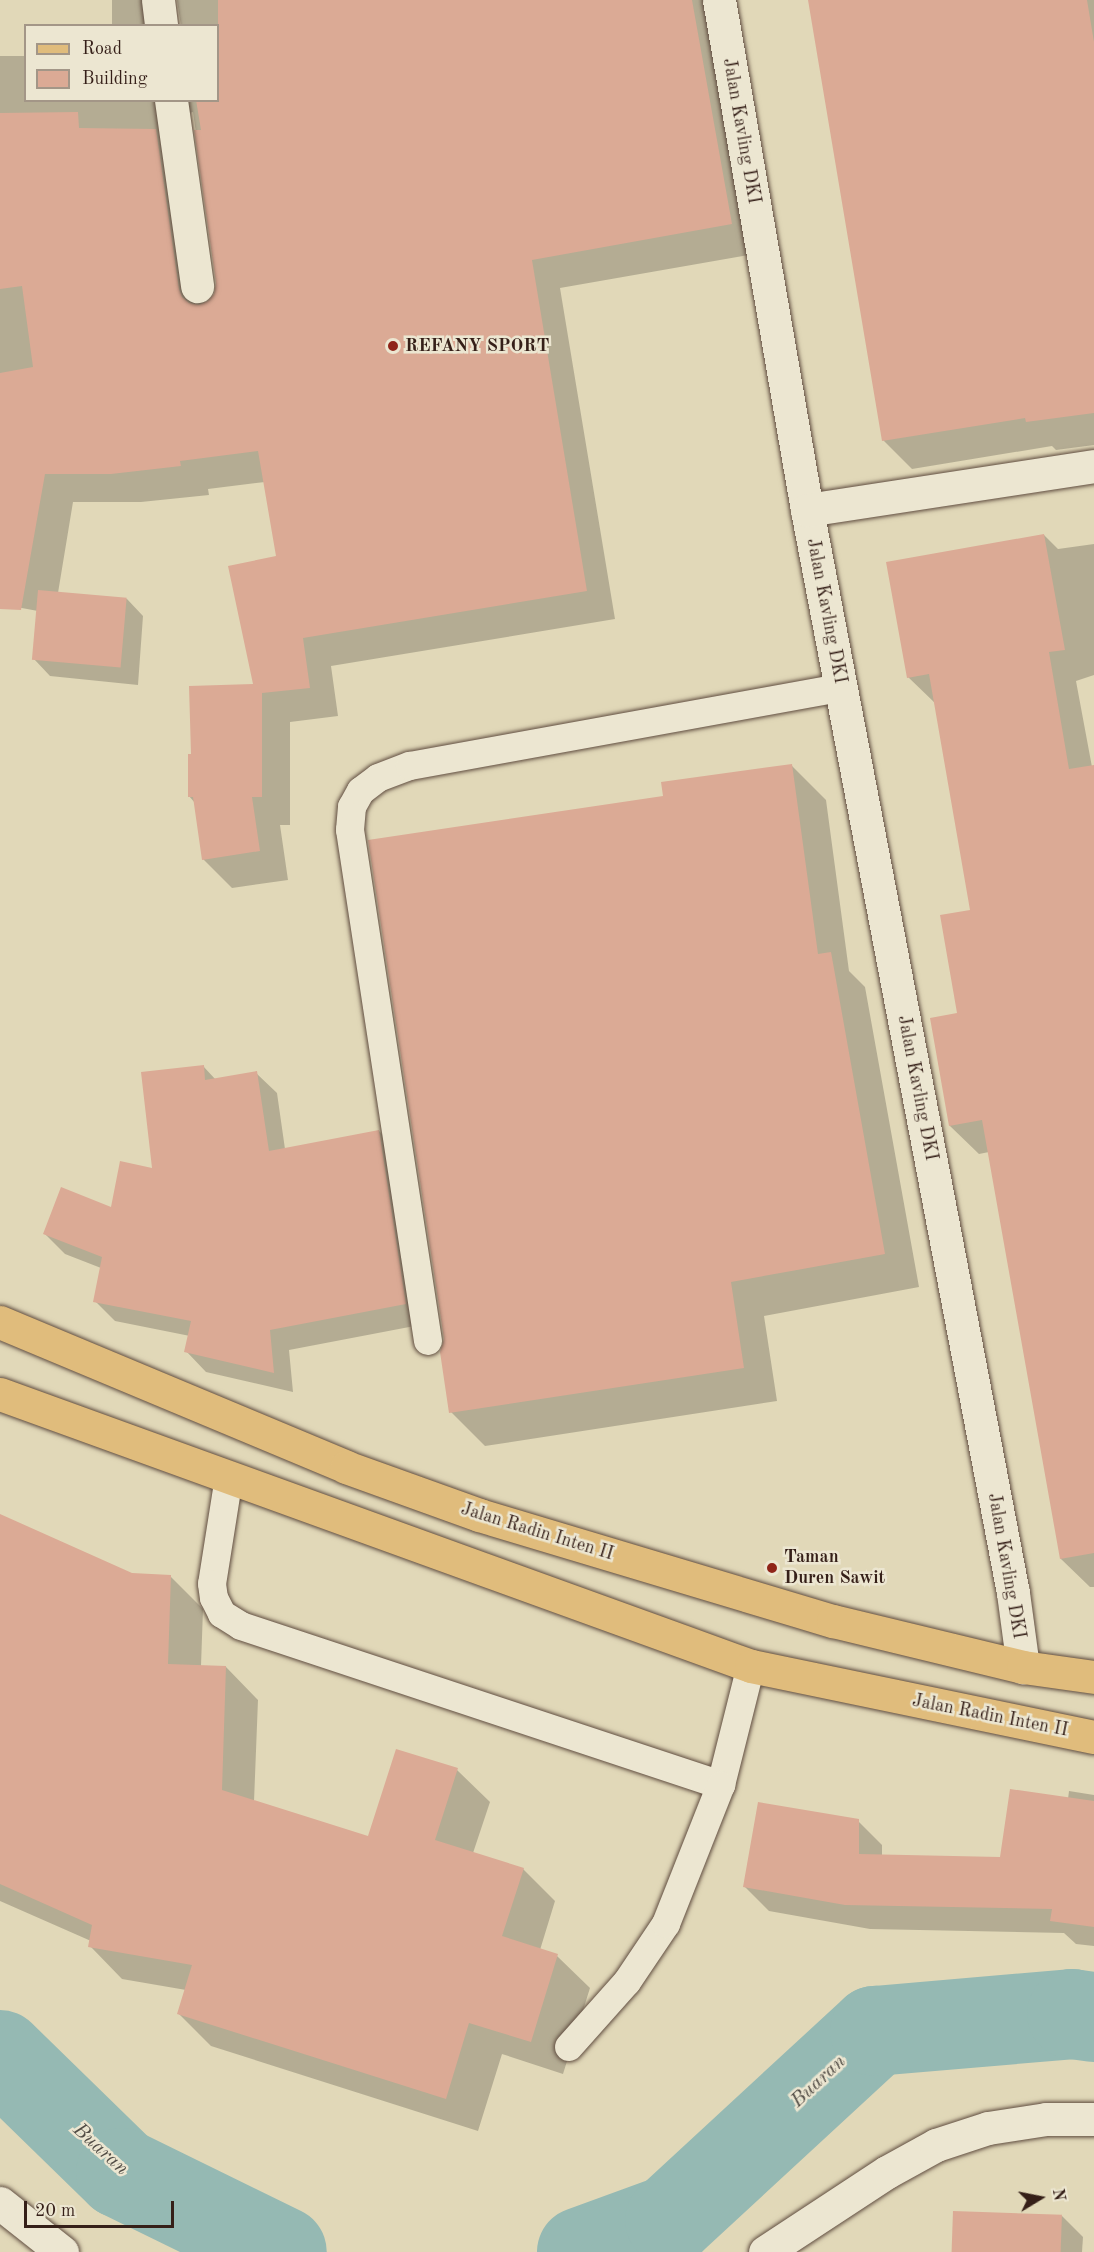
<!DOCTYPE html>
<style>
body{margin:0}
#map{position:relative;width:1094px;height:2252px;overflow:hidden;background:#e1d8b8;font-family:"Old Standard TT",serif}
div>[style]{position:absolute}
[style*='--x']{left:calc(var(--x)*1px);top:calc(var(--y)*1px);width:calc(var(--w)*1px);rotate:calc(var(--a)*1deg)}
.shadow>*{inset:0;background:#0003}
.river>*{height:90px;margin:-45px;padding:0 45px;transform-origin:45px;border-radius:45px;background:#95b9b3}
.building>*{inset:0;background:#dbaa95;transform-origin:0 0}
.roads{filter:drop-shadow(0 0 2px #604d40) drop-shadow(0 0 2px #604d40)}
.service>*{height:28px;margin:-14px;padding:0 14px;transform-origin:14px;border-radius:14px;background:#ece6d1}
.minor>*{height:33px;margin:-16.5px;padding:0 16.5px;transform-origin:16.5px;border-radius:16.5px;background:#ece6d1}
.primary>*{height:33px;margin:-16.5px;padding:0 16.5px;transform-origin:16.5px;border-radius:16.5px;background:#e0bc7c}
.dots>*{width:16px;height:16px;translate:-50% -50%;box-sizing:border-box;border:3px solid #ece6d1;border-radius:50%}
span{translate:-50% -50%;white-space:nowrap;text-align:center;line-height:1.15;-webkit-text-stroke:5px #ece6d1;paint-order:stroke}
.street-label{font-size:18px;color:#351f18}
.poi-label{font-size:18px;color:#351f18;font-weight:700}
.left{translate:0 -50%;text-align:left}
.water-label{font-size:20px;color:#524d46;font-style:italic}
.legend{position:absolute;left:24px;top:24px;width:195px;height:78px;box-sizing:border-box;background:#ece6d1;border:2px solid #a39687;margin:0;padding:8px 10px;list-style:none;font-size:18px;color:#351f18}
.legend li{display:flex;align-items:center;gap:12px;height:30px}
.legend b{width:30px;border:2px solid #a39687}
.north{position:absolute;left:1010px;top:2168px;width:60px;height:60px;-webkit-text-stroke:4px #ece6d1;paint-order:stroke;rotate:80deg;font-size:16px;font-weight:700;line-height:24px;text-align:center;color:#351f18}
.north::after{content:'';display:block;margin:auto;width:21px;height:27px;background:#351f18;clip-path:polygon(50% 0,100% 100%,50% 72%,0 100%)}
.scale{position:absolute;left:24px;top:2201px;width:150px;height:27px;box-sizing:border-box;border:3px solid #351f18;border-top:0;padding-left:8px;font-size:18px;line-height:21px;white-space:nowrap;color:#351f18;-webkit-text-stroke:4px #ece6d1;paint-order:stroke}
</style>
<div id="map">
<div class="shadow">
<i style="clip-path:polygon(112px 0,156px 0,170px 26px,112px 26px)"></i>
<i style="clip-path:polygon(evenodd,177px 0,715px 0,760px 253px,560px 288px,615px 619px,331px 666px,338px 716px,290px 722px,290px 825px,280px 825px,288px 880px,232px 888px,203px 859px,195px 803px,189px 796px,193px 755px,254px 685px,278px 557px,265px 482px,208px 489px,209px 495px,141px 502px,73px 502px,58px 593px,127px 599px,143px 616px,138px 685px,50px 676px,34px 659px,38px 611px,0 604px,0 56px,26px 56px,26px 100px,218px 100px,218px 26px,181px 26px,177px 0,193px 112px,217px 283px,216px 293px,205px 304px,181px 132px,189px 113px,193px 112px)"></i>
<i style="clip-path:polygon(810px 0,1094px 0,1094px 445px,1056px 450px,1052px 446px,912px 469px,883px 440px)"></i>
<i style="clip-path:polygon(1044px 535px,1058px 549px,1094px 544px,1094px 675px,1076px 681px,1092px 767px,1094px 767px,1094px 1587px,1090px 1587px,1061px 1559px,989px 1152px,979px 1154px,950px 1126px,959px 1014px,972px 911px,936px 704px,908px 677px)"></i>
<i style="clip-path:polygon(792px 766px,826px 800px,849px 971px,865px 987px,919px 1287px,764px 1316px,777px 1401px,485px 1446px,451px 1412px,665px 797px)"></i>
<i style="clip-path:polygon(203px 1066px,216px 1080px,256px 1073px,277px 1093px,285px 1149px,379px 1131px,399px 1152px,425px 1324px,289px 1350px,293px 1392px,206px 1372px,186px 1351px,190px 1336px,115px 1321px,95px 1301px,101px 1268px,65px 1254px,44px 1233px,112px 1209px,154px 1169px)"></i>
<i style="clip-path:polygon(0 1515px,132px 1575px,170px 1576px,203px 1609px,201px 1666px,226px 1667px,258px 1700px,254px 1802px,369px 1838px,457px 1770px,490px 1802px,473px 1853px,523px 1869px,555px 1901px,540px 1950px,557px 1956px,590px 1988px,563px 2074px,502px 2054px,478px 2131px,211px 2046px,178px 2013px,186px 1990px,122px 1979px,90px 1946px,91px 1941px,0 1901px)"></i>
<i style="clip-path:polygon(1069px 1791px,1094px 1795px,1094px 1946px,1076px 1944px,1064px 1933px,870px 1929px,769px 1911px,745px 1887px,858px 1821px,882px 1845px,882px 1856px,1002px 1858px,1068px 1799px)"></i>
<i style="clip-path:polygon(1062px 2216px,1083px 2237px,1082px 2252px,954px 2252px)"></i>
</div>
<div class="river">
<i style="--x:0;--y:2055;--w:169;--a:44.3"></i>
<i style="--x:121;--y:2173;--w:179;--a:26.1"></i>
<i style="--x:582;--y:2252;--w:94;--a:-20"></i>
<i style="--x:670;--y:2220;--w:279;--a:-42.7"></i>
<i style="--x:875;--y:2031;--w:198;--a:-4.9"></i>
<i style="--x:1072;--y:2014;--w:22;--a:8"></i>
</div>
<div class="building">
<i style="clip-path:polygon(218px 0,692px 0,732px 224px,532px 260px,587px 591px,303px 638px,310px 688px,262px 693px,262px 797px,252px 797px,260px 851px,202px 860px,193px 797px,188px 797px,188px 754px,191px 754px,189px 686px,253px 684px,228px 566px,276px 556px,258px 451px,180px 461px,181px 466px,111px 474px,45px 474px,21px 610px,0 609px,0 373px,33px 367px,22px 286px,0 289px,0 113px,78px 112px,79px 128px,156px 129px,179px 289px,182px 297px,189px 303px,199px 305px,208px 301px,214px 294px,216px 283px,194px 130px,201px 130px,196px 100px,218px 100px)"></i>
<i style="clip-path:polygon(808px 0,1087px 0,1094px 42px,1094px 413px,1026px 422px,1025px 418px,882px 441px)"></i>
<i style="clip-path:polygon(1044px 534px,1065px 650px,1049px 652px,1069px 769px,1094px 765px,1094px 1553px,1060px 1559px,982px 1120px,949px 1126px,930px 1018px,957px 1013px,940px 915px,970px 910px,929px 674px,907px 678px,886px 562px)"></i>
<i style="left:38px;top:590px;width:89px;height:70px;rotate:5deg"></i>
<i style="clip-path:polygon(792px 764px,818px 954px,831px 952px,885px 1254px,731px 1282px,744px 1368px,449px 1413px,440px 1352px,444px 1339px,368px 840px,663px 796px,661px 782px)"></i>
<i style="clip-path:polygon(204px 1065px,205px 1080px,257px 1071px,269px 1151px,379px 1130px,406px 1304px,270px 1330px,274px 1373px,184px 1352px,191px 1321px,93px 1302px,102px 1257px,43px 1234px,61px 1187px,111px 1207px,120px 1161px,152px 1168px,141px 1072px)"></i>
<i style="clip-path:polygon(0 1514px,132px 1573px,171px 1575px,168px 1664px,226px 1666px,222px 1790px,368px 1836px,396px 1749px,458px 1768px,435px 1840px,524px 1868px,502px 1936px,558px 1954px,531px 2042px,469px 2023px,446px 2099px,177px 2014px,192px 1965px,88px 1947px,92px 1925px,0 1884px)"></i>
<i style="clip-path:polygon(1010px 1789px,1094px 1801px,1094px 1927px,1050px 1921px,1052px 1909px,845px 1905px,743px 1887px,758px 1802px,859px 1819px,859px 1854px,1000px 1857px)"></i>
<i style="left:953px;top:2211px;width:109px;height:41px;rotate:2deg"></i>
</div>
<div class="roads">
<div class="service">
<i style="--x:428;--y:1341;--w:517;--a:-98.68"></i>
<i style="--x:350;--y:830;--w:23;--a:-85"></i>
<i style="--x:352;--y:807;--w:18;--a:-61"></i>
<i style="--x:361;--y:791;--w:21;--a:-37"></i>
<i style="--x:378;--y:778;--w:34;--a:-21"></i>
<i style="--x:410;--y:766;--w:438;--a:-10.3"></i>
<i style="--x:229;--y:1477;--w:108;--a:99"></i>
<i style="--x:212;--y:1584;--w:14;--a:82"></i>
<i style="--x:214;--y:1598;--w:18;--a:63"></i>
<i style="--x:222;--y:1614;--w:22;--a:32"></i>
<i style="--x:241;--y:1626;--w:506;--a:18.33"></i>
<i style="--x:721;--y:1785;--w:123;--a:-75.9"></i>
<i style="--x:569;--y:2047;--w:87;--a:-48.3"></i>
<i style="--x:627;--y:1982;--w:70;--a:-56.1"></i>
<i style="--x:666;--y:1924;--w:149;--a:-68.4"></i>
</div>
<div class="minor">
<i style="--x:158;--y:0;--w:26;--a:83"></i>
<i style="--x:719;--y:0;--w:518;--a:80.21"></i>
<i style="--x:807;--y:510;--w:1102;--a:79.23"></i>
<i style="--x:1013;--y:1593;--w:75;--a:82.3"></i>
<i style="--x:171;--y:100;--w:188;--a:82"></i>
<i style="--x:807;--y:510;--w:290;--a:-8.7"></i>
<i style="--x:0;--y:2203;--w:79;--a:38.3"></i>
<i style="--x:765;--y:2252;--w:146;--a:-33.3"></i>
<i style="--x:887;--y:2172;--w:56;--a:-28.9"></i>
<i style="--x:936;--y:2145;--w:55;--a:-18.1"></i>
<i style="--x:988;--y:2128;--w:59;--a:-8.8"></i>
<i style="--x:1046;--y:2119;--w:48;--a:0"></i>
</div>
<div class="primary">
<i style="--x:0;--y:1322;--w:375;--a:22.7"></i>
<i style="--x:346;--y:1467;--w:141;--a:19.8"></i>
<i style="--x:479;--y:1515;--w:370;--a:16.7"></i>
<i style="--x:833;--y:1621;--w:195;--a:13.6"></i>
<i style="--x:1023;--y:1667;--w:72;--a:8"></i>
<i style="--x:0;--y:1394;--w:799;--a:19.91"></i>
<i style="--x:751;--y:1666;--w:350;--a:11.7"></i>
</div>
</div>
<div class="dots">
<i style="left:393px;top:346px;background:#8f2418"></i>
<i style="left:772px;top:1568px;background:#8f2418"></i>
</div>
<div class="street-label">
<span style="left:741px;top:131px;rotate:80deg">Jalan Kavling DKI</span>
<span style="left:826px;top:611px;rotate:79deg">Jalan Kavling DKI</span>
<span style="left:917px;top:1088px;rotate:79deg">Jalan Kavling DKI</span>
<span style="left:537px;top:1532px;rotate:17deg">Jalan Radin Inten II</span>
<span style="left:1006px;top:1566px;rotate:80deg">Jalan Kavling DKI</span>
<span style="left:990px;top:1716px;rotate:11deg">Jalan Radin Inten II</span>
</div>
<div class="poi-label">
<span class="left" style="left:405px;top:346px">REFANY SPORT</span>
<span class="left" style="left:784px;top:1568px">Taman<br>Duren Sawit</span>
</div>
<div class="water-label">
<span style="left:819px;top:2082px;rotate:-43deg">Buaran</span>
<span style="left:100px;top:2150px;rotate:42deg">Buaran</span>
</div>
<ul class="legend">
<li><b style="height:8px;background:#e0bc7c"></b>Road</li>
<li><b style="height:16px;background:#dbaa95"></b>Building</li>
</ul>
<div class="north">N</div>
<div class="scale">20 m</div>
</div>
